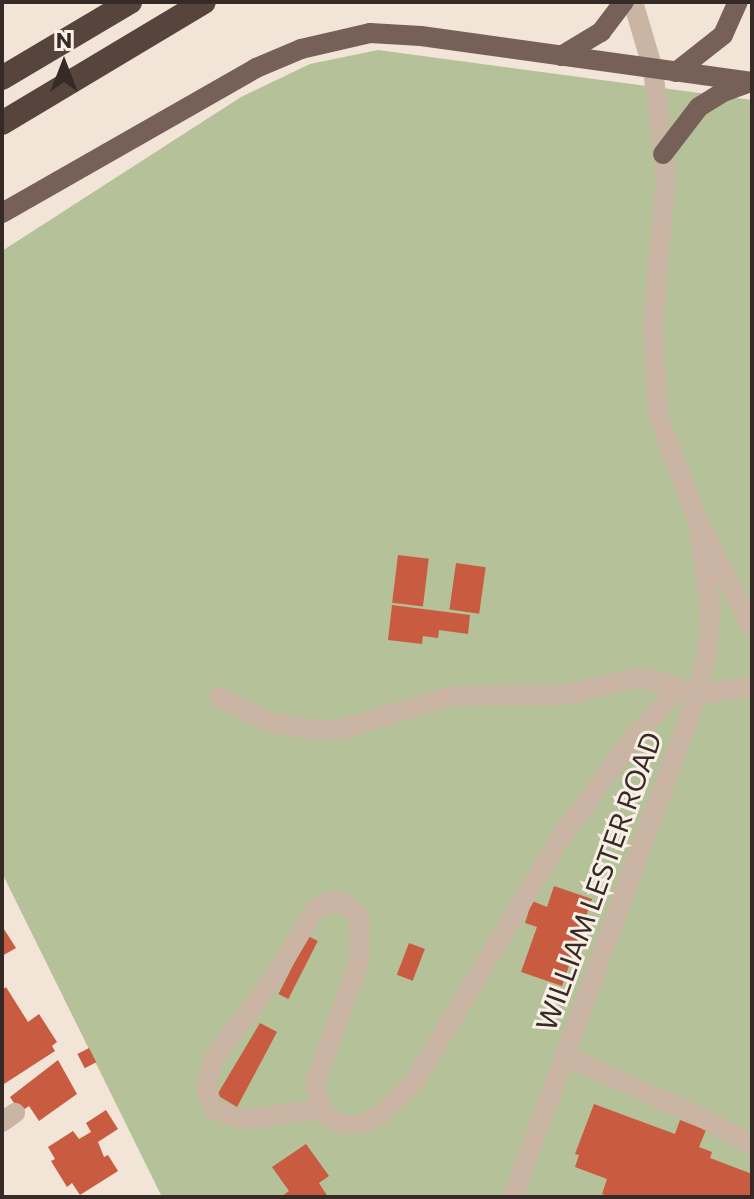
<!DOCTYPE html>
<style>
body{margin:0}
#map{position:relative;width:754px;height:1199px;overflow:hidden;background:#f2e5d8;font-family:Commissioner,sans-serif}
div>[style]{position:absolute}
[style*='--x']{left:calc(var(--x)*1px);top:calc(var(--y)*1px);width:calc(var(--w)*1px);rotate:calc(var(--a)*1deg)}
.green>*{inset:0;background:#b5c198}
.building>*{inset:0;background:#c85b40;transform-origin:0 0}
.minor>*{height:20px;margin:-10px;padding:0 10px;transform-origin:10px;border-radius:10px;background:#cab4a4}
.major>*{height:20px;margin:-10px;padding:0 10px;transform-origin:10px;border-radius:10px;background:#776057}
.highway>*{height:24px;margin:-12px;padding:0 12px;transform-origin:12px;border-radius:12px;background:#56443d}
span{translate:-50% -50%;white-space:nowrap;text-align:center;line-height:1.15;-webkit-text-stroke:6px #f9efe5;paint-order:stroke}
.street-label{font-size:28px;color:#352a26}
.frame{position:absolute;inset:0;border:4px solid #352a26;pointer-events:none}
.north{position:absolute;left:24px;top:24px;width:80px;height:80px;-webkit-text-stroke:6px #f9efe5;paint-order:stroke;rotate:0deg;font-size:22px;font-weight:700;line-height:32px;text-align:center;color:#352a26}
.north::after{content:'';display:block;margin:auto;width:28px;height:36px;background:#352a26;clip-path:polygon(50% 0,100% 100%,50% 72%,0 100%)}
</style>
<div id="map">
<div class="green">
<i style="clip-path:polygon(378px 50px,752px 100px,752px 1197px,162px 1197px,2px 873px,2px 251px,241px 97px,310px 64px)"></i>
</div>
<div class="building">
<i style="left:398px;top:555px;width:31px;height:48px;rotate:7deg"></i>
<i style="left:456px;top:563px;width:30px;height:47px;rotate:8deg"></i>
<i style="clip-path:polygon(392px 605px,470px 615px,468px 634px,439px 630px,438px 638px,423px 636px,422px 644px,388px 640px)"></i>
<i style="clip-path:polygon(554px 886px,592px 899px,562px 986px,521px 972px,537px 927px,525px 923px,532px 901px,547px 907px)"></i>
<i style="clip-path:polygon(2px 926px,16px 948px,2px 956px)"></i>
<i style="left:308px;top:936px;width:11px;height:65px;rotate:27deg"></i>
<i style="left:409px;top:943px;width:17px;height:34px;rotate:21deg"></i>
<i style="clip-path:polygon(6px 987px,28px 1022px,39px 1014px,57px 1042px,52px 1046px,55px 1051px,4px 1084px,2px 990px)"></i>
<i style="clip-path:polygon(260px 1023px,277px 1032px,237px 1107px,217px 1095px)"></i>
<i style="left:89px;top:1048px;width:16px;height:13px;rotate:63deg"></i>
<i style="clip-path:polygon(58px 1060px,77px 1094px,39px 1121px,29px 1106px,20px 1112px,10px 1097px)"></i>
<i style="clip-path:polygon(594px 1104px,675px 1134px,680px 1120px,706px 1130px,699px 1147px,712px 1152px,710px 1158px,752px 1174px,752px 1197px,611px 1197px,602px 1194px,607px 1179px,575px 1167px,579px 1155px,575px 1154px)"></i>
<i style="clip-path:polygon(106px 1110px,118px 1129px,98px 1142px,104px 1157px,108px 1155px,118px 1171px,80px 1195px,72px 1183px,67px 1187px,51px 1161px,55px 1159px,48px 1147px,73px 1131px,79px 1139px,91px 1132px,86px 1123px)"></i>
<i style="clip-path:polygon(306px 1144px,329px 1176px,319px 1183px,328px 1197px,281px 1197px,289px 1191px,272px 1167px)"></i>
</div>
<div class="minor">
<i style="--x:633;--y:2;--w:70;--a:73.4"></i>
<i style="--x:653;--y:69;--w:110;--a:83.2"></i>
<i style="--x:666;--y:178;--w:148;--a:95.1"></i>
<i style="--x:653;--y:325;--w:91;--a:86.9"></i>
<i style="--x:658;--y:416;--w:112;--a:69.1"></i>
<i style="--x:698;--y:521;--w:120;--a:63.2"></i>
<i style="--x:219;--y:697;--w:55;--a:27"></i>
<i style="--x:268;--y:722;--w:49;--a:9.5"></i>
<i style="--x:316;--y:730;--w:26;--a:-2"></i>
<i style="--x:342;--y:729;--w:115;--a:-16.7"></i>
<i style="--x:452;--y:696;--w:113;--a:-0.5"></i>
<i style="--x:565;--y:695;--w:74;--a:-13.3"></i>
<i style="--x:637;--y:678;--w:25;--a:9"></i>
<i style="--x:662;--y:682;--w:37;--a:20"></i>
<i style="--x:697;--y:695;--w:56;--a:-9.3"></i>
<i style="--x:563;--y:1055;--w:158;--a:24.3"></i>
<i style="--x:707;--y:1120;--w:51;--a:29.1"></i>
<i style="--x:321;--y:1108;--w:68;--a:170.7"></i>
<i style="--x:254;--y:1119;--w:18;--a:-177"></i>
<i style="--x:236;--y:1118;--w:25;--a:-157"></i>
<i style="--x:213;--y:1108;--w:22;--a:-108"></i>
<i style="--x:206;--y:1087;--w:28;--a:-75"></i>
<i style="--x:213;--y:1060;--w:101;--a:-53.5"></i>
<i style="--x:273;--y:979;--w:78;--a:-59.2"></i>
<i style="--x:313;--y:912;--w:18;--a:-34"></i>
<i style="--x:328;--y:902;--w:10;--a:-6"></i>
<i style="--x:338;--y:901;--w:21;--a:31"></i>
<i style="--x:356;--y:912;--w:14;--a:73"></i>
<i style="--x:360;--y:925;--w:37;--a:92"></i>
<i style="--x:359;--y:962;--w:128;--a:110.1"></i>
<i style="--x:315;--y:1082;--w:33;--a:76"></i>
<i style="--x:323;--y:1114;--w:20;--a:30"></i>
<i style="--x:340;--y:1124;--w:24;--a:0"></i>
<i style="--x:364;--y:1124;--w:20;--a:-30"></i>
<i style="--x:381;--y:1114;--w:44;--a:-43.2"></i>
<i style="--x:413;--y:1084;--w:288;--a:-59.1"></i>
<i style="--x:561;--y:837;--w:124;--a:-53.9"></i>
<i style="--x:634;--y:737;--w:65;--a:-47.5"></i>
<i style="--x:2;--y:1122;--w:16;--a:-35"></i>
<i style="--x:513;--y:1197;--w:535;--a:-69.87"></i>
<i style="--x:697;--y:695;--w:44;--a:-76.9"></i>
<i style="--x:707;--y:652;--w:44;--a:-86.1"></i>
<i style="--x:710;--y:608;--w:88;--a:-97.9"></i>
</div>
<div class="major">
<i style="--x:561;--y:56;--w:47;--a:-31"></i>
<i style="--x:601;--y:32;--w:38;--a:-53"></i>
<i style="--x:676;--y:72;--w:60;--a:-38.2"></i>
<i style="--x:723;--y:35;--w:36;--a:-66"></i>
<i style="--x:663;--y:154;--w:59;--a:-52.5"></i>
<i style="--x:699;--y:107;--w:28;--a:-32"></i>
<i style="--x:723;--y:92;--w:27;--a:-20"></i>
<i style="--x:2;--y:213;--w:292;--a:-29.7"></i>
<i style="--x:256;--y:68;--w:49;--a:-22.9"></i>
<i style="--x:301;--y:49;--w:71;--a:-13.1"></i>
<i style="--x:370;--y:33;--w:51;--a:3.4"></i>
<i style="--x:421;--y:36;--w:334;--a:7.9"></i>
</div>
<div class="highway">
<i style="--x:2;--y:78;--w:149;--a:-30.7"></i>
<i style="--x:2;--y:123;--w:235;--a:-30.9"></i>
</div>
<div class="street-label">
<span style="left:598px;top:881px;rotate:-70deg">WILLIAM LESTER ROAD</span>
</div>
<div class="frame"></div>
<div class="north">N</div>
</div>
